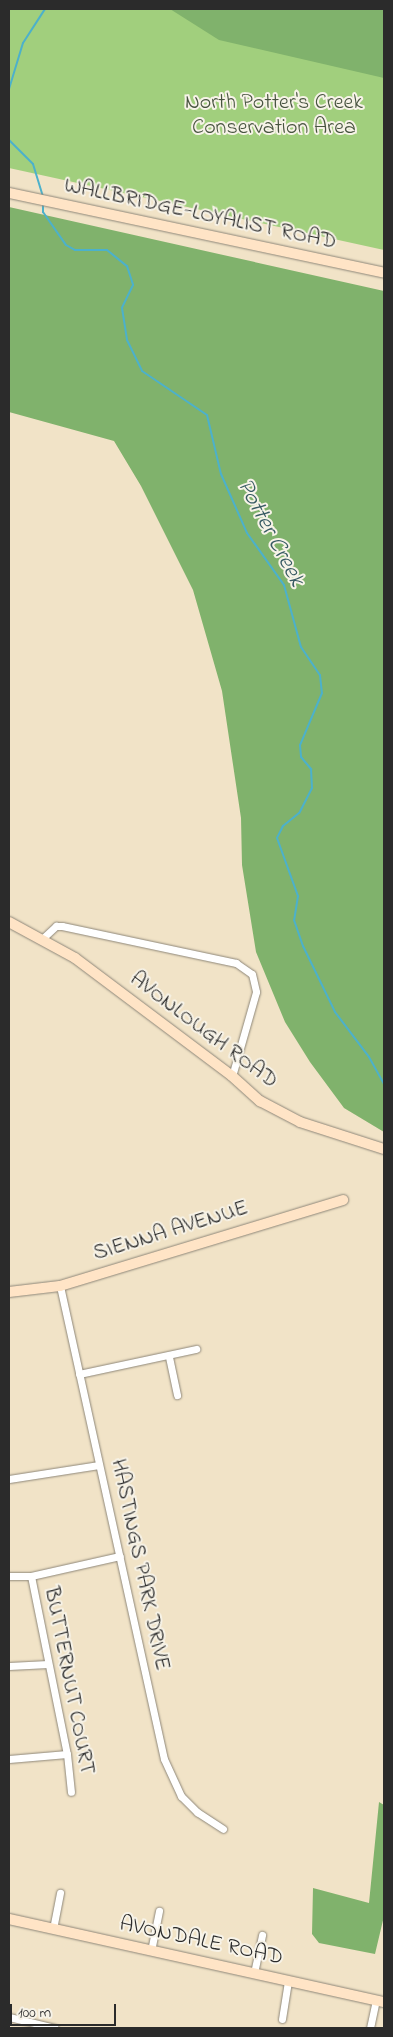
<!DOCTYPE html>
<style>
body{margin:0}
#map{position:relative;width:393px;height:2037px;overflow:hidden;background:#f1e3c7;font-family:"Indie Flower",sans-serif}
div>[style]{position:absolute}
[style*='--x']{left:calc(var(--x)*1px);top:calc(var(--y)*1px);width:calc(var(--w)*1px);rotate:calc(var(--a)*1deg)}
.green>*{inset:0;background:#a1cf7d}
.forest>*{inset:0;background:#80b26c}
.stream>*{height:2px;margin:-1px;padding:0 1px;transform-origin:1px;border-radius:1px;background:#4cb1cb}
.roads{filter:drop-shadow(0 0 1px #8e8779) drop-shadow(0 0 1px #8e8779)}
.street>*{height:7px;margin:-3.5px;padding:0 3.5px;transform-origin:3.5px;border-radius:3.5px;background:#fff}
.secondary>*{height:10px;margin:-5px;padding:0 5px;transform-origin:5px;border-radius:5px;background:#ffe4c6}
span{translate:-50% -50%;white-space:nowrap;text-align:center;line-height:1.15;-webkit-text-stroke:4px #f7f3e8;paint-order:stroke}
.park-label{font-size:22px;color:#485440}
.street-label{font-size:22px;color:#2b2b2b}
.water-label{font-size:24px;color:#375a63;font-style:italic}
.frame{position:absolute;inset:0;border:10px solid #2b2b2b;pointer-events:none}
.scale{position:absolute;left:10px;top:2004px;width:106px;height:22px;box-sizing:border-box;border:2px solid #2b2b2b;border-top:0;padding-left:6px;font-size:15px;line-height:18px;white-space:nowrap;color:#2b2b2b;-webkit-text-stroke:4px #f7f3e8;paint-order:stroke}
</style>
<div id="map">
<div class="green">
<i style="clip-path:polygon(9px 9px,384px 9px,384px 250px,9px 168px)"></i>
</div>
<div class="forest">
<i style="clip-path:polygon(170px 9px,384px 9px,384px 78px,219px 40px)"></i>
<i style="clip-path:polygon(9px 207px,384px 291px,384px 1132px,344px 1108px,310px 1062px,285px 1022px,256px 952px,242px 865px,241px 818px,222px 691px,193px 590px,141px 486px,114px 441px,9px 412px)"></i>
<i style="clip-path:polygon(379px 1802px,384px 1805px,384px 1916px,375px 1954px,319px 1943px,312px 1934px,313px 1888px,369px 1903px)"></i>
</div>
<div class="stream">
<i style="--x:9;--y:89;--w:48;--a:-73.1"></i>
<i style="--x:23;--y:43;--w:40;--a:-57.1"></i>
<i style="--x:9;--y:140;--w:34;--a:45"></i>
<i style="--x:33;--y:164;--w:34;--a:73"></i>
<i style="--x:43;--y:204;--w:8;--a:90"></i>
<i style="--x:43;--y:212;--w:40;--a:55.1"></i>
<i style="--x:66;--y:245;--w:10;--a:29"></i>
<i style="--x:75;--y:250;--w:32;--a:0"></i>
<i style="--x:107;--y:250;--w:26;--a:39"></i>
<i style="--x:127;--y:266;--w:20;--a:72"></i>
<i style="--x:133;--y:285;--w:25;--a:116"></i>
<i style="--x:122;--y:308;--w:32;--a:81"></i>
<i style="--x:127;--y:340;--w:34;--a:64"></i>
<i style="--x:142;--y:371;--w:78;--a:34.1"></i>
<i style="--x:207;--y:415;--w:61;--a:76.7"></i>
<i style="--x:221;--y:474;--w:64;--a:66.2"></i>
<i style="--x:247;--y:533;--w:64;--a:54.6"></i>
<i style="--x:284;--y:585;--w:64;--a:74.7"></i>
<i style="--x:301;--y:647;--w:34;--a:56"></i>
<i style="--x:320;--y:675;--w:18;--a:84"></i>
<i style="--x:322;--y:693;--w:56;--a:112.9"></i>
<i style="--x:300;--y:745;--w:12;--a:85"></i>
<i style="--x:301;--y:757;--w:16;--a:50"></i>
<i style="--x:311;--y:769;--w:19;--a:87"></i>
<i style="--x:312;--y:788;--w:28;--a:117"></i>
<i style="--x:299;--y:813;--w:21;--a:141"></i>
<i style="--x:283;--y:826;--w:13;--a:117"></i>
<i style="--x:277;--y:838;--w:62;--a:70.1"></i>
<i style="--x:298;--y:896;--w:24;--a:99"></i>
<i style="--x:294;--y:920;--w:28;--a:71"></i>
<i style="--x:303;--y:946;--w:73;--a:64.1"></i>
<i style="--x:335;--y:1012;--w:56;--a:52.9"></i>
<i style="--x:369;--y:1057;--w:31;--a:61"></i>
</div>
<div class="roads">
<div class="street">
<i style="--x:43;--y:938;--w:18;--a:-43"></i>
<i style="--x:56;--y:926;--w:6;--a:0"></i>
<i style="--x:62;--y:926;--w:178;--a:12"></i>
<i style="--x:236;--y:963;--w:19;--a:35"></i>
<i style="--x:252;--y:974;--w:18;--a:77"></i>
<i style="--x:256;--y:992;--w:87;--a:105.9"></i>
<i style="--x:60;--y:1286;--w:484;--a:77.6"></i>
<i style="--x:164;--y:1759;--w:41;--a:65.3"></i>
<i style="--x:181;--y:1796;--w:23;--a:45"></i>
<i style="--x:197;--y:1812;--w:31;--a:33"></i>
<i style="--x:169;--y:1357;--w:39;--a:78"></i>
<i style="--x:79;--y:1374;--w:120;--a:-12.1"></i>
<i style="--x:9;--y:1479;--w:91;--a:-8.8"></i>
<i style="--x:9;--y:1576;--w:22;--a:0"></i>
<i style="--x:31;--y:1576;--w:91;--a:-12.7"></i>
<i style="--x:31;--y:1576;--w:182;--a:78.6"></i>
<i style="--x:67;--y:1754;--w:38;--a:84"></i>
<i style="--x:9;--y:1666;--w:39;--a:-3"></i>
<i style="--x:9;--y:1759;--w:58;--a:-4.9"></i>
<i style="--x:53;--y:1929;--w:37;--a:-79"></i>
<i style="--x:151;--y:1951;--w:41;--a:-78.7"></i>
<i style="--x:254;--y:1973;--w:39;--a:-78"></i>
<i style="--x:9;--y:2017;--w:47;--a:13.4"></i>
<i style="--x:282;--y:2019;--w:38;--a:-81"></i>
<i style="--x:370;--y:2028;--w:29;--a:-78"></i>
</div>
<div class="secondary">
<i style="--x:9;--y:193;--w:383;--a:12"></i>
<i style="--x:9;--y:922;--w:75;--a:28.6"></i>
<i style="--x:75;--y:958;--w:196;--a:36.9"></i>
<i style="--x:232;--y:1076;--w:38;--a:42"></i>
<i style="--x:260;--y:1101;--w:45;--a:27.7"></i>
<i style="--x:300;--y:1122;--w:88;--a:17.8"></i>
<i style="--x:9;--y:1292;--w:51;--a:-6.7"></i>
<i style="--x:60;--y:1286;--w:296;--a:-16.9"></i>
<i style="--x:9;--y:1919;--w:384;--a:12.5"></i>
</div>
</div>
<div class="park-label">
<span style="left:274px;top:116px">North Potter's Creek<br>Conservation Area</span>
</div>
<div class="street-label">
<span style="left:200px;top:215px;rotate:12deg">WALLBRIDGE-LOYALIST ROAD</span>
<span style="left:203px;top:1031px;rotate:37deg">AVONLOUGH ROAD</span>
<span style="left:171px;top:1232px;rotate:-17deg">SIENNA AVENUE</span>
<span style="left:139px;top:1565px;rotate:78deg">HASTINGS PARK DRIVE</span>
<span style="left:68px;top:1681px;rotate:79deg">BUTTERNUT COURT</span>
<span style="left:201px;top:1942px;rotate:12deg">AVONDALE ROAD</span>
</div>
<div class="water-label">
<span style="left:270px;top:533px;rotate:62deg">Potter Creek</span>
</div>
<div class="frame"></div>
<div class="scale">100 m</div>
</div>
